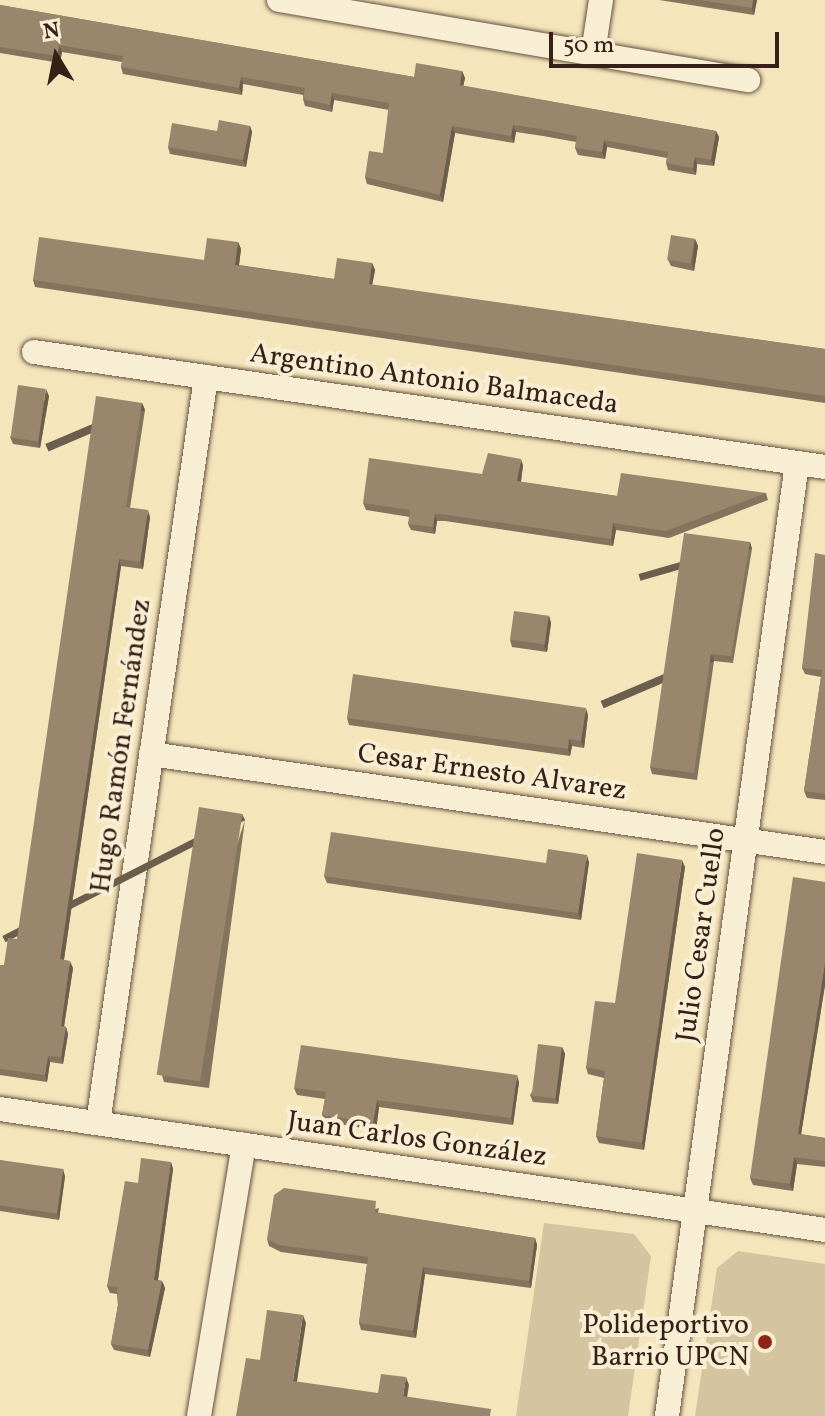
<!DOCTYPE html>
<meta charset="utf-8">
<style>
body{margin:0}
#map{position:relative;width:825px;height:1416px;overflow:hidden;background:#f4e5bb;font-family:Vollkorn,serif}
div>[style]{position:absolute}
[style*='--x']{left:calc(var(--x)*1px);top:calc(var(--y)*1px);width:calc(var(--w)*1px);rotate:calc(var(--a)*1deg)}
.green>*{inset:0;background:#d4c49f}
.roads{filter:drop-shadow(0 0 2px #665140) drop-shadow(0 0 2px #665140)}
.street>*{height:24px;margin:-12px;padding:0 12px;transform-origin:12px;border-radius:12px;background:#f8eed3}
.wall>*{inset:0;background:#84735d}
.shaded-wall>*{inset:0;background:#6b5e4c;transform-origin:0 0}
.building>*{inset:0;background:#99866c;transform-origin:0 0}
.dots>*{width:22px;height:22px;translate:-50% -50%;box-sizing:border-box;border:4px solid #f8eed3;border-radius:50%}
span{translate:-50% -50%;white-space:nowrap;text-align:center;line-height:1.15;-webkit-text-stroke:8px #f8eed3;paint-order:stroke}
.street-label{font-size:28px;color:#362017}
.poi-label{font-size:28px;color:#362017}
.right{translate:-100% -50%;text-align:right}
.north{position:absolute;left:16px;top:16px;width:80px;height:80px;-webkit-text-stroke:6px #f8eed3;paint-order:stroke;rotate:350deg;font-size:22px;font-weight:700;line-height:32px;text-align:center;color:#362017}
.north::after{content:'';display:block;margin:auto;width:28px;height:36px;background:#362017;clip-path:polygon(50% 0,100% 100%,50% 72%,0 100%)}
.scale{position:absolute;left:549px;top:32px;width:230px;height:36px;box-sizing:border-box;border:4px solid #362017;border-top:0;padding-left:10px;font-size:24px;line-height:28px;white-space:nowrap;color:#362017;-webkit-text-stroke:6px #f8eed3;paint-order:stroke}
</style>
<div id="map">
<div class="green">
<i style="clip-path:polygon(544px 1223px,634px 1234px,651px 1256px,628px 1416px,516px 1416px)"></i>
<i style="clip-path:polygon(738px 1251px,825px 1264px,825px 1416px,695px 1416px,717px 1268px)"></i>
</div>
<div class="roads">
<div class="street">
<i style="--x:279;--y:0;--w:476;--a:9.7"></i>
<i style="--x:593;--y:53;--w:54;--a:-81.4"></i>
<i style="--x:34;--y:352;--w:799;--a:8.27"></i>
<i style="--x:151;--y:754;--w:681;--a:8.27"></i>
<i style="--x:0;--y:1109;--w:834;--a:8.34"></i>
<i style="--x:98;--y:1123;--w:754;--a:-81.76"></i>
<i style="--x:199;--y:1416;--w:275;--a:-80.6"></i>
<i style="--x:667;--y:1416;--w:962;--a:-82.23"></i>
</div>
</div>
<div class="wall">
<i style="clip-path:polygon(659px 0,757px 0,754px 15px)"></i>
<i style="clip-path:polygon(0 5px,414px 77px,462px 71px,465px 78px,463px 86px,716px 131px,719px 137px,714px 166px,697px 164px,696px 175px,668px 170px,666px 163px,667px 158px,607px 147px,605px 159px,578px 155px,575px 148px,576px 142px,543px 136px,516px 132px,514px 143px,455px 133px,443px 202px,367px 184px,365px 177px,383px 153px,389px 110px,334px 100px,332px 112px,305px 106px,303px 99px,303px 95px,243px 84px,242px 95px,123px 74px,121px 67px,122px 62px,62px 52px,60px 63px,0 53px)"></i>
<i style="clip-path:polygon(250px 126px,252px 132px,246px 167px,170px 154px,168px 147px,217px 131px)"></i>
<i style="clip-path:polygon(695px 239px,698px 246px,694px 271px,671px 266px,668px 260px)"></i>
<i style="clip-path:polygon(238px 242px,241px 249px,239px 265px,334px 279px,372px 263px,375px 270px,372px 285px,825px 349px,825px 403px,35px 287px,33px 280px,204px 260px)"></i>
<i style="clip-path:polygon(49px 396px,40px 448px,13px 444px,10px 437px)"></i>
<i style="clip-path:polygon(142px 403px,145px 410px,130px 508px,150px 517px,143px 569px,121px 566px,64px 960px,73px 968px,64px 1026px,66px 1027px,68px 1034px,63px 1064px,50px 1062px,47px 1082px,0 1075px,0 965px,4px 965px,17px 939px)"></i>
<i style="clip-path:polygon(523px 465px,521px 482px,617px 496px,766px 493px,768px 500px,669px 538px,616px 530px,613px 546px,445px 521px,437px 521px,435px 534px,411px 530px,408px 524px,410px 517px,366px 510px,363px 503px,482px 474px)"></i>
<i style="clip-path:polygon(750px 542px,752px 549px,733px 663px,714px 661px,697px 780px,652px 774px,650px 767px)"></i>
<i style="clip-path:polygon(825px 555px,825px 800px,807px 798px,804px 791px,821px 677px,805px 674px,802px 668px)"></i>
<i style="clip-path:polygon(549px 616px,551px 623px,547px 652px,512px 647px,510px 640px)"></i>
<i style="clip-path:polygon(588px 715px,584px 748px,572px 746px,570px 756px,349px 725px,347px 718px)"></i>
<i style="clip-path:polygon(245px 820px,209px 1088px,164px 1082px,162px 1075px)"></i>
<i style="clip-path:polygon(589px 862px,581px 920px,327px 883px,324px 876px,546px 863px)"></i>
<i style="clip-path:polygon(685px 867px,644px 1150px,599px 1143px,596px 1136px,604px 1078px,588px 1074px,586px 1067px,615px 1003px)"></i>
<i style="clip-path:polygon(825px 882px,825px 985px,801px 1134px,825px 1138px,825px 1167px,797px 1164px,793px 1191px,753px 1185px,750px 1178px)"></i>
<i style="clip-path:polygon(562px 1047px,565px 1054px,558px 1104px,533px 1102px,530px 1095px)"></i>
<i style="clip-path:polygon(519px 1082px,513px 1125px,379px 1107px,376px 1130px,325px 1122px,322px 1115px,325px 1099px,297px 1095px,294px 1088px)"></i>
<i style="clip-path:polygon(0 1160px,65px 1176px,59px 1220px,0 1211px)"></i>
<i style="clip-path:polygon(171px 1162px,173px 1169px,158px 1280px,162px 1281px,165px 1288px,150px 1357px,114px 1350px,111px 1344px,118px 1305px,117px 1294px,110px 1293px,107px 1286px)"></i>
<i style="clip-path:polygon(379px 1208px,378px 1213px,535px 1238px,537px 1245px,531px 1288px,425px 1274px,416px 1338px,361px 1330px,359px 1323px,367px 1264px,281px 1252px,269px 1246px,267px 1239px)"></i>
</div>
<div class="shaded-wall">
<i style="clip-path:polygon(753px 0,757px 0,754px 15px,752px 8px)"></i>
<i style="clip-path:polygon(59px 45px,62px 52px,60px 63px,57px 56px)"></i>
<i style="clip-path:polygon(462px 71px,465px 78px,462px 92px,460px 85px)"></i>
<i style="clip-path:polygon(241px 77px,243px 84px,242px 95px,239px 88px)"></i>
<i style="clip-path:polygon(332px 93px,334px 100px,332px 112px,330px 105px)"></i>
<i style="clip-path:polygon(513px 125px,516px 132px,514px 143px,511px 136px)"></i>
<i style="clip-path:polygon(250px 126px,252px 132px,246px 167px,243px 160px)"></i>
<i style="clip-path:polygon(452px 126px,455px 133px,443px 202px,440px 195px)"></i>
<i style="clip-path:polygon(716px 131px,719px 137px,714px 166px,711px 160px)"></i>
<i style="clip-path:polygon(604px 140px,607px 147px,605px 159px,602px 152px)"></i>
<i style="clip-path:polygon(695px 157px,697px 164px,696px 175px,693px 168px)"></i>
<i style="clip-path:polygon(695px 239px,698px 246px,694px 271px,692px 264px)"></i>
<i style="clip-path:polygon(238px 242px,241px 249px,238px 272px,235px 265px)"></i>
<i style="clip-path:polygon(372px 263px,375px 270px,371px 291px,369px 284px)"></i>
<i style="clip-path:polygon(46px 389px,49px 396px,40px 448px,38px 441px)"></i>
<i style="left:142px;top:403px;width:8px;height:105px;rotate:67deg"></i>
<i style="clip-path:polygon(521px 459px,523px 465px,520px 488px,517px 481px)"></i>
<i style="clip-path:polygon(148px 510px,150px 517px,143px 569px,140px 562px)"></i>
<i style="clip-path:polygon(435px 514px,437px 521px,435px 534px,433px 527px)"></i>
<i style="clip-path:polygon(613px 523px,616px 530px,613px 546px,611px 539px)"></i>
<i style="left:750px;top:542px;width:7px;height:116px;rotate:74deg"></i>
<i style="clip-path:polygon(119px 559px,121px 566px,63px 966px,60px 959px)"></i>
<i style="clip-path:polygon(549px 616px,551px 623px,547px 652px,544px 646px)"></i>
<i style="left:711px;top:654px;width:8px;height:120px;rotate:67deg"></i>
<i style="clip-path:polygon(586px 708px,588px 715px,584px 748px,581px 741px)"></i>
<i style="clip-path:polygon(569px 739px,572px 746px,570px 756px,568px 749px)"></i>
<i style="left:242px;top:814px;width:7px;height:269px;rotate:63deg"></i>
<i style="clip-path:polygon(587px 855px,589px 862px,581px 920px,578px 913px)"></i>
<i style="clip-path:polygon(682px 860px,685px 867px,644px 1150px,642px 1143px)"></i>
<i style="clip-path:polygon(70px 961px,73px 968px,63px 1033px,61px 1026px)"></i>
<i style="clip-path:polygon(825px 963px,825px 985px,800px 1141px,798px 1134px)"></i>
<i style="clip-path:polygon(66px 1027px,68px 1034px,63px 1064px,61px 1057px)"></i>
<i style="clip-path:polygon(562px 1047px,565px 1054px,558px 1104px,555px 1098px)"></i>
<i style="clip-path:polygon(48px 1056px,50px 1062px,47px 1082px,45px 1075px)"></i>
<i style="clip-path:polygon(517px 1075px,519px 1082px,513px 1125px,511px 1118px)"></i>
<i style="clip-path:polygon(377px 1100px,379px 1107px,376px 1130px,373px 1123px)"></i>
<i style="clip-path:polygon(794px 1157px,797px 1164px,793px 1191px,790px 1184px)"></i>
<i style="clip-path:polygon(171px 1162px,173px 1169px,157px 1287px,154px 1280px)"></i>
<i style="clip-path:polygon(63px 1169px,65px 1176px,59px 1220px,57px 1213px)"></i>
<i style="clip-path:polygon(535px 1238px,537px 1245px,531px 1288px,529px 1281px)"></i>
<i style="clip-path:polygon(423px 1267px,425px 1274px,416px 1338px,413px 1331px)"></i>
<i style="clip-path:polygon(162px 1281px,165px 1288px,150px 1357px,148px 1350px)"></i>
<i style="clip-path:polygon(303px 1315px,306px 1323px,296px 1388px,293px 1381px)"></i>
<i style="clip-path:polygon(406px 1377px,409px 1385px,406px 1404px,403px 1396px)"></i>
</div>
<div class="building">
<i style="clip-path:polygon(700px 0,753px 0,752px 8px)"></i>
<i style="clip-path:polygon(0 5px,414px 77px,416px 63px,462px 71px,460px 85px,716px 131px,711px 160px,695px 157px,693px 168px,666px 163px,668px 152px,604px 140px,602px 152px,575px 148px,577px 136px,540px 129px,513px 125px,511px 136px,452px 126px,440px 195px,365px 177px,369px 151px,383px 153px,389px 103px,332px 93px,330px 105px,303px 99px,305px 88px,241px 77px,239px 88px,121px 67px,123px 56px,59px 45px,57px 56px,0 47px)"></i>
<i style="clip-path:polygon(219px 120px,250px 126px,243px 160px,168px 147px,172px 123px,217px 131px)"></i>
<i style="left:671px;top:235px;width:24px;height:25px;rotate:9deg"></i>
<i style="clip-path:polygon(39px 237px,204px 260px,207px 238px,238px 242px,235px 265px,334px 279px,337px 258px,372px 263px,369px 284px,825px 349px,825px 396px,33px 280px)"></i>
<i style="left:18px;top:385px;width:28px;height:53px;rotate:8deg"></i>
<i style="clip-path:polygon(96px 396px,142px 403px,126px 507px,148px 510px,140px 562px,119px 559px,60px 959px,70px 961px,61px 1026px,66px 1027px,61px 1057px,48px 1056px,45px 1075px,0 1069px,0 965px,4px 965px,8px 938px,17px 939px)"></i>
<i style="clip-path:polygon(488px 453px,521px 459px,517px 481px,617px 496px,621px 473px,766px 493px,666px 531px,613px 523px,611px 539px,442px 514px,435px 514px,433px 527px,408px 524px,410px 510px,363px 503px,369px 458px,482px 474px)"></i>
<i style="clip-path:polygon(684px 533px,750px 542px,731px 656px,711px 654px,694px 773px,650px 767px)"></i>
<i style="clip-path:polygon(815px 553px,825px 555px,825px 794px,804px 791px,822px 670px,802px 668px)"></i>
<i style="left:514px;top:611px;width:35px;height:29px;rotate:8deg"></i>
<i style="clip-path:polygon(353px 674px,586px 708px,581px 741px,569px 739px,568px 749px,347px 718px)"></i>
<i style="left:199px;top:807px;width:44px;height:271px;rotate:9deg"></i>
<i style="clip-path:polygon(331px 832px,546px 863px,548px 849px,587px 855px,578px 913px,324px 876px)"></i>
<i style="clip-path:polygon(637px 853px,682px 860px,642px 1143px,596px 1136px,605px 1071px,586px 1067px,595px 1001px,615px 1003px)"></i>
<i style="clip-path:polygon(793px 877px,825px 882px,825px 963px,798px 1134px,825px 1138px,825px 1161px,794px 1157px,790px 1184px,750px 1178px)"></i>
<i style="left:538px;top:1044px;width:24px;height:52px;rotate:7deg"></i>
<i style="clip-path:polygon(301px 1045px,517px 1075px,511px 1118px,377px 1100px,373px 1123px,322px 1115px,326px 1092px,294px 1088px)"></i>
<i style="clip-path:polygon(141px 1158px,171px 1162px,154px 1280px,162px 1281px,148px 1350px,111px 1344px,118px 1305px,117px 1287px,107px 1286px,125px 1181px,138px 1183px)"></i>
<i style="left:0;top:1160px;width:64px;height:45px;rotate:8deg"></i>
<i style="clip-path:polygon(284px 1188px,376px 1201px,375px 1212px,535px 1238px,529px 1281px,423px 1267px,413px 1331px,359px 1323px,368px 1257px,279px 1245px,267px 1239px,274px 1195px)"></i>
<i style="clip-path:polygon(267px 1310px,303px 1315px,293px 1381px,378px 1393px,381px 1374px,406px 1377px,403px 1396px,491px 1409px,490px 1416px,236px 1416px,246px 1358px,260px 1360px)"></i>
</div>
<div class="dots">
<i style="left:765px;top:1342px;background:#8f2418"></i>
</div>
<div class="street-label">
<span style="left:434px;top:380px;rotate:8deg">Argentino Antonio Balmaceda</span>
<span style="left:122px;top:746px;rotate:-82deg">Hugo Ramón Fernández</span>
<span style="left:492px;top:773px;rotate:8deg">Cesar Ernesto Alvarez</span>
<span style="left:702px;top:935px;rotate:-82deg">Julio Cesar Cuello</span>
<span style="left:417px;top:1140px;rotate:8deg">Juan Carlos González</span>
</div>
<div class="poi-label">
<span class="right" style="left:749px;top:1342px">Polideportivo<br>Barrio UPCN</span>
</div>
<div class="north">N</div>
<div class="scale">50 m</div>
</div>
